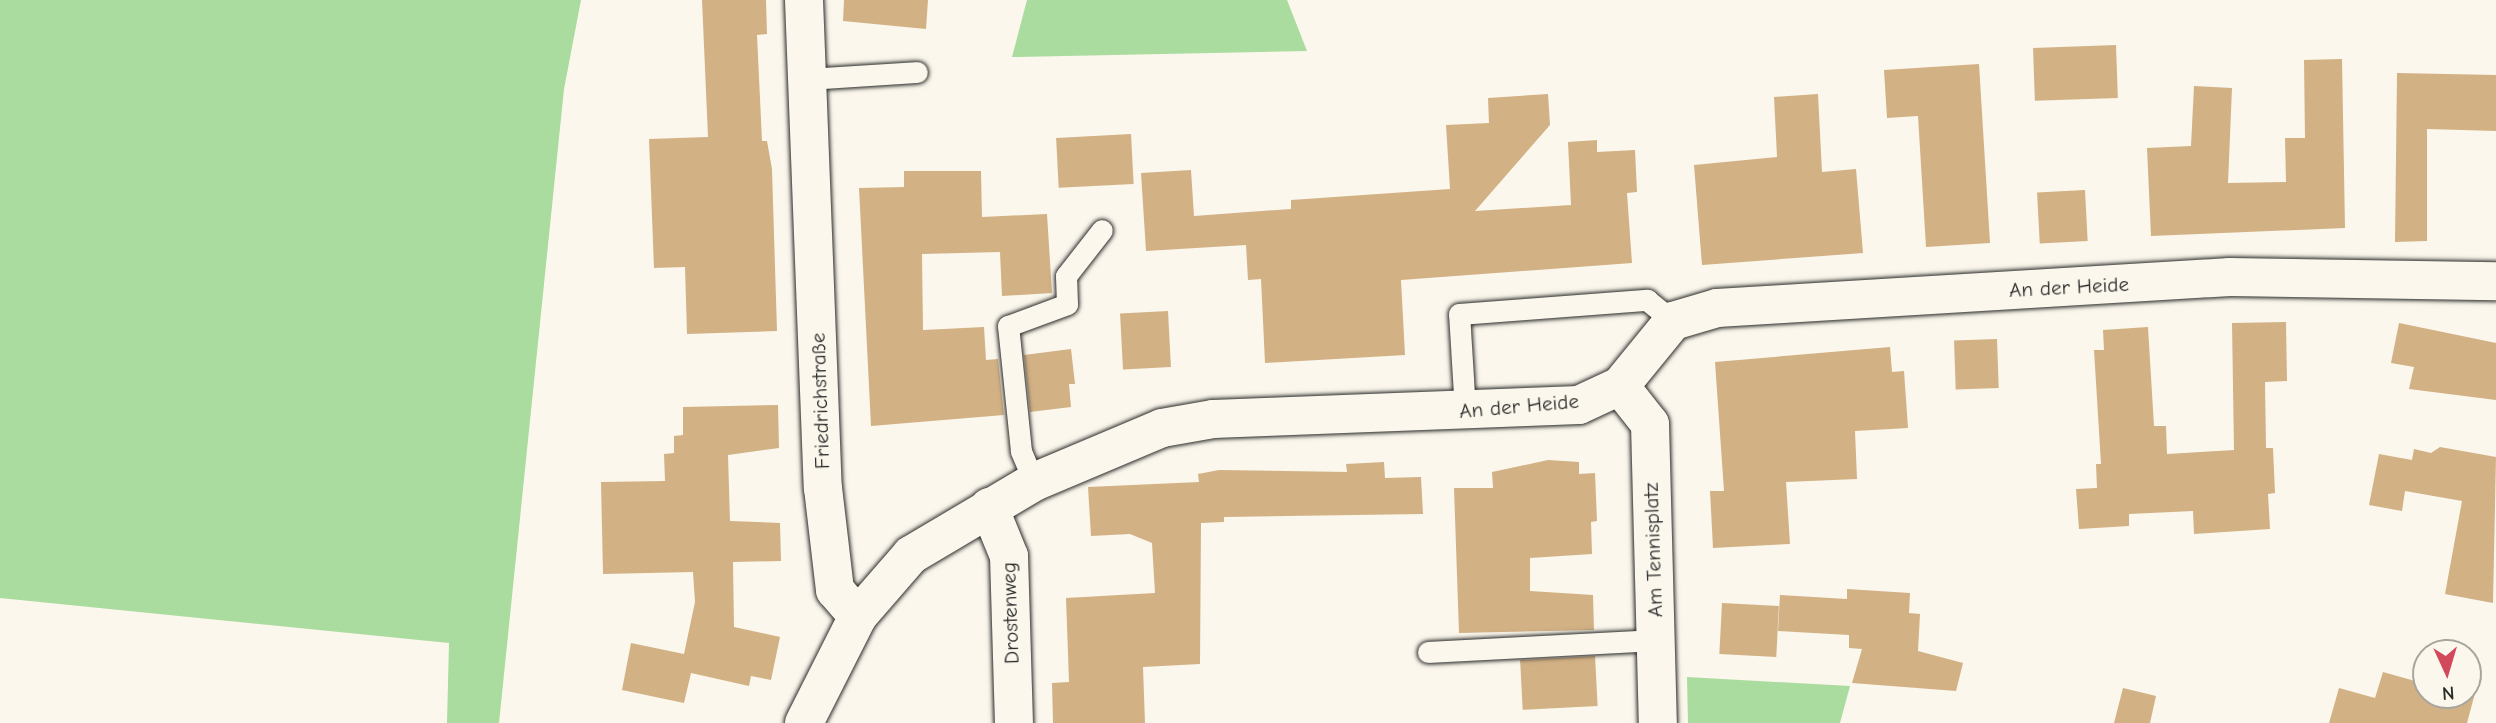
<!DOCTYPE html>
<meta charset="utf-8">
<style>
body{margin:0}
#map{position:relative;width:2496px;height:723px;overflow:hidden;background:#fbf7ec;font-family:"Comic Neue",sans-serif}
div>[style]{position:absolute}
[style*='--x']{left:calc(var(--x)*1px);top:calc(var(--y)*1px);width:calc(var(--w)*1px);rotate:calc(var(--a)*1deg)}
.green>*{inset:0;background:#a9dc9e}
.building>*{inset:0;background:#d2b185;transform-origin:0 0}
.roads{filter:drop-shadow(0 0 2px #2b2b2b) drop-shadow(0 0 2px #2b2b2b)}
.lane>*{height:21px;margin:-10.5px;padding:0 10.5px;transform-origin:10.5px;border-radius:10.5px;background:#fbf7ec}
.street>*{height:38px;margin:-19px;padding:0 19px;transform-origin:19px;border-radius:19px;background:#fbf7ec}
span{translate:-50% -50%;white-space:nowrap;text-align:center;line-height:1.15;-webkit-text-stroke:5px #fbf7ec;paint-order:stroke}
.street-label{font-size:21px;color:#2b2b2b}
.north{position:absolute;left:2412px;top:639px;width:70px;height:70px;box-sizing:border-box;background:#fbf7ec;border:2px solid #a8a59f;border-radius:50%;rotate:176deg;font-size:19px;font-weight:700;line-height:28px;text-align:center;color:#2b2b2b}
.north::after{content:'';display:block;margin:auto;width:24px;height:32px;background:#d1495b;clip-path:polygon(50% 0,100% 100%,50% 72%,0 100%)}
</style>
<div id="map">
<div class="green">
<i style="clip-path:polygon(0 0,581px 0,564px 89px,499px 723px,447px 723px,449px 643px,0 598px)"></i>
<i style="clip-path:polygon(1027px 0,1287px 0,1307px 51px,1012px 57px)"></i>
<i style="clip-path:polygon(1687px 677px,1850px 686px,1840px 723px,1688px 723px)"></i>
</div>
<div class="building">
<i style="clip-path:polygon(702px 0,766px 0,767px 34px,757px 35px,762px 141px,767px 141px,772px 169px,777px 331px,687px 334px,685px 267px,654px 268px,649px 139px,708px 137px)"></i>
<i style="clip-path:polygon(844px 0,928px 0,926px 29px,843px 21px)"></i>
<i style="left:2116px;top:45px;width:53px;height:83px;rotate:88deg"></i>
<i style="clip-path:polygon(2342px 59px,2345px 228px,2151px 236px,2147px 148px,2191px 146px,2194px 86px,2232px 88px,2228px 183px,2286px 182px,2285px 138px,2305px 138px,2304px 60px)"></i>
<i style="clip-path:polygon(1979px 64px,1990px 243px,1926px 247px,1918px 116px,1887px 118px,1884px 70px)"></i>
<i style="clip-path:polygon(2397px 73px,2496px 75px,2496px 131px,2427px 129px,2427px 241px,2395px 242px)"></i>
<i style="clip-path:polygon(1548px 94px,1550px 125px,1475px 211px,1571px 205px,1568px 142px,1597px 140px,1597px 152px,1635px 150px,1637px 192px,1627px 193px,1632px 263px,1401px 280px,1405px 355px,1265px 363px,1261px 279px,1248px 280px,1246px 245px,1146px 251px,1141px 173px,1191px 170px,1194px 216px,1291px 209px,1291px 200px,1450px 189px,1446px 125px,1489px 123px,1488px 98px)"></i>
<i style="clip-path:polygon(1818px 94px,1822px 172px,1856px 169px,1863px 253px,1702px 265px,1694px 165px,1777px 157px,1774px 97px)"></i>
<i style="left:1131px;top:134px;width:50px;height:75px;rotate:87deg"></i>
<i style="clip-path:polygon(904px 171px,981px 171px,982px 217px,1047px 214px,1052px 293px,1002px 296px,1000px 252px,922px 254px,923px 330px,984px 327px,986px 360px,998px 359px,1004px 415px,871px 426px,859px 188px,904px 187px)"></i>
<i style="left:2085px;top:190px;width:51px;height:48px;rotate:87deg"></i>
<i style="left:1168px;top:311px;width:56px;height:48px;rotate:87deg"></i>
<i style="clip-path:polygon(2286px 322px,2287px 381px,2265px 382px,2266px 448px,2273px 448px,2275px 493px,2268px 494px,2270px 529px,2194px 534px,2193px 511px,2129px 514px,2129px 526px,2079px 529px,2076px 489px,2097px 488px,2096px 464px,2101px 464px,2094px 350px,2104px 350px,2103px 330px,2148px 327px,2154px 426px,2166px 426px,2167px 454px,2234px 450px,2232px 323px)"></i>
<i style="clip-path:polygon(2399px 323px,2496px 343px,2496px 400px,2409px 389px,2414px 367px,2391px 363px)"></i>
<i style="left:1997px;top:339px;width:49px;height:43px;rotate:88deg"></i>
<i style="clip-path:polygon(1890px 347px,1892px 372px,1904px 371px,1908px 428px,1855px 431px,1857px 479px,1786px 482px,1790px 544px,1713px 548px,1710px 491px,1724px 491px,1715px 362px)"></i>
<i style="clip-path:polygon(1071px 349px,1075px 384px,1069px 384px,1071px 407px,1030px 412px,1024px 355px)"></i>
<i style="clip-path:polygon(778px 405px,779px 448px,728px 455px,730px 521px,780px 523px,781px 561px,733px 562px,734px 627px,780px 637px,771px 680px,751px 676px,749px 686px,691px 673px,684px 703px,622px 690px,631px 643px,684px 654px,695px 602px,693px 572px,603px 574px,601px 482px,665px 481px,664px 454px,674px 453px,674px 436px,683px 435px,683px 407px)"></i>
<i style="clip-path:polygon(2440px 447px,2496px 457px,2493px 603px,2445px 594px,2462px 501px,2405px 491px,2402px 511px,2369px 505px,2379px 454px,2412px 460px,2414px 449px,2431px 453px)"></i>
<i style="clip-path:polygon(1548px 460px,1579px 462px,1579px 474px,1595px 473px,1597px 521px,1591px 522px,1592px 554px,1530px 558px,1530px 591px,1593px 595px,1594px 630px,1459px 633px,1454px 488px,1493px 488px,1492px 472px)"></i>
<i style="clip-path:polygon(1384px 462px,1385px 478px,1421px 477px,1423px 514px,1224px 517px,1224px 522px,1201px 523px,1200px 664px,1143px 667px,1145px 723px,1053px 723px,1052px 683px,1069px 682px,1066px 598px,1155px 593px,1152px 543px,1130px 534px,1091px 536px,1088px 487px,1199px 482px,1198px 474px,1219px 470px,1347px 472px,1346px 464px)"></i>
<i style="clip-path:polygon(1847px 589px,1910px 593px,1909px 613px,1920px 614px,1918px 651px,1963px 663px,1956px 691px,1852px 683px,1862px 649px,1849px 648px,1849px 635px,1778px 631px,1780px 595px,1847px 599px)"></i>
<i style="left:1722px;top:603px;width:57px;height:51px;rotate:3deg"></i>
<i style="left:1595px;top:656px;width:50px;height:75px;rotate:87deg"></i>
<i style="clip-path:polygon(2420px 666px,2426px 667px,2426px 695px,2468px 695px,2468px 679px,2478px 682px,2467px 723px,2329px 723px,2339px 688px,2375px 698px,2383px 672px,2415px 681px)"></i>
<i style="clip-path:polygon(2123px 688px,2156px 696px,2150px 723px,2114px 723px)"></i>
</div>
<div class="roads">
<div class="lane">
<i style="--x:806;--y:79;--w:111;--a:-3.6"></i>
<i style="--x:1465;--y:411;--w:97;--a:-93.5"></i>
<i style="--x:1459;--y:314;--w:189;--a:-4.3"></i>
<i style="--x:1647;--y:300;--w:33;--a:39"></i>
<i style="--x:1034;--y:482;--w:34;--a:-113"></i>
<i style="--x:1021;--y:451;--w:126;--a:-95.9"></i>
<i style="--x:1008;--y:326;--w:63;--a:-20.4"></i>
<i style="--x:1067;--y:304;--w:28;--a:-92"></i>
<i style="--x:1066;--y:276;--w:58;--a:-52"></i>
<i style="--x:1428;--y:652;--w:228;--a:-3"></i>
</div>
<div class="street">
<i style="--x:804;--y:0;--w:488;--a:87.8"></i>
<i style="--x:823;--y:488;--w:103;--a:83.3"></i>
<i style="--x:835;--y:590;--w:35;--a:49"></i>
<i style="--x:1620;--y:386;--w:48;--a:51.7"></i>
<i style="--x:1650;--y:424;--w:299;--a:88.5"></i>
<i style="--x:989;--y:507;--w:53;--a:67.8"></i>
<i style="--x:1009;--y:556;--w:167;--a:88.3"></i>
<i style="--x:804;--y:723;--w:120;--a:-63.2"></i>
<i style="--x:858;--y:616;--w:81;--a:-49"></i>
<i style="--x:911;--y:555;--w:143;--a:-30.7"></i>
<i style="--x:1034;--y:482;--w:139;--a:-22.9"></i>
<i style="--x:1162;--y:428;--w:52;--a:-10"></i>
<i style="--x:1213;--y:419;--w:366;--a:-2.2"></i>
<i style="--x:1579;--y:405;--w:45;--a:-24.9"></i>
<i style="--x:1620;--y:386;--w:84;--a:-50.8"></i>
<i style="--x:1673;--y:321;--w:46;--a:-16.5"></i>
<i style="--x:1717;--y:308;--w:514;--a:-3.46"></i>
<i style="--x:2230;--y:277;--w:266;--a:0.9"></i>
</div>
</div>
<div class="street-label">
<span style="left:2069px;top:287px;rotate:-3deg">An der Heide</span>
<span style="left:820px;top:401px;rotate:-92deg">Friedrichstraße</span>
<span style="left:1519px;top:406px;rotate:-5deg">An der Heide</span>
<span style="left:1653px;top:550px;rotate:-92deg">Am Tennisplatz</span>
<span style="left:1010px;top:613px;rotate:-92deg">Drostenweg</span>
</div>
<div class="north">N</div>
</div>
